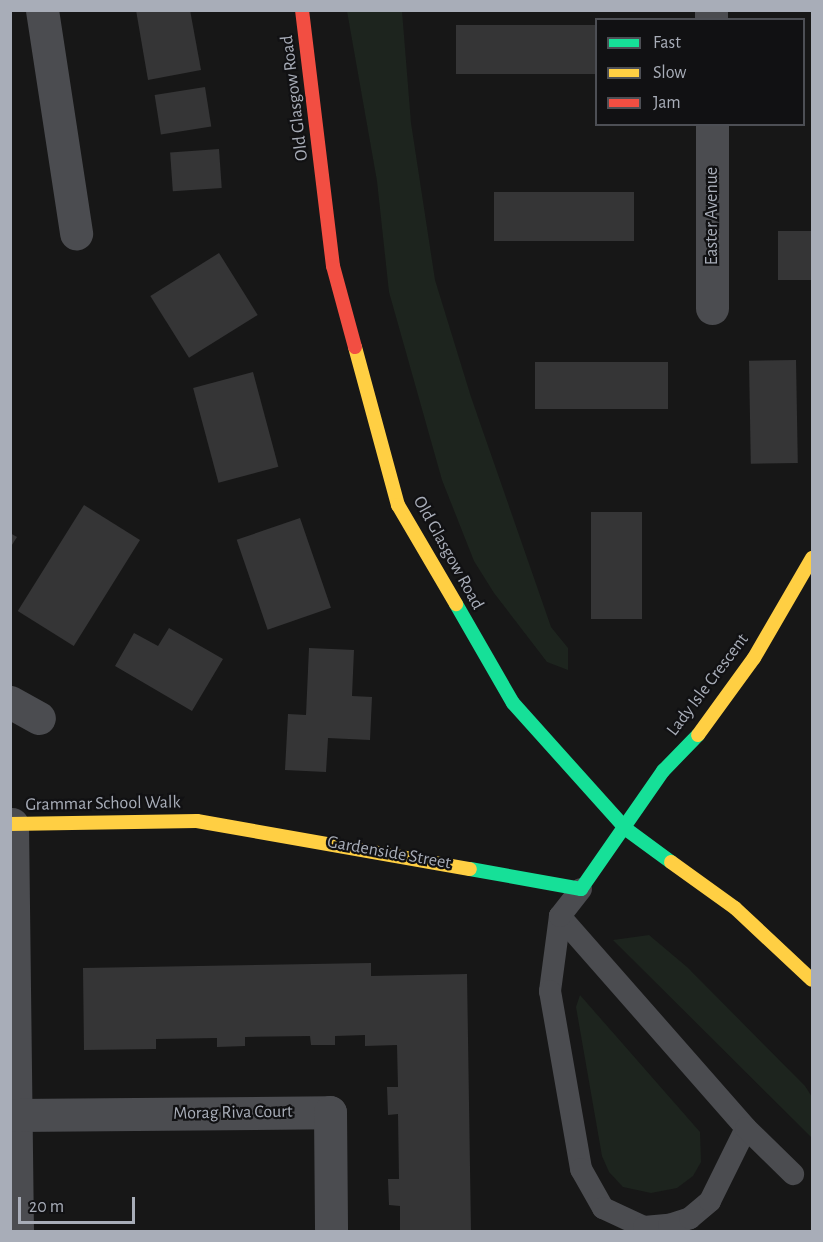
<!DOCTYPE html>
<style>
body{margin:0}
#map{position:relative;width:823px;height:1242px;overflow:hidden;background:#171717;font-family:"Alegreya Sans",sans-serif}
div>[style]{position:absolute}
[style*='--x']{left:calc(var(--x)*1px);top:calc(var(--y)*1px);width:calc(var(--w)*1px);rotate:calc(var(--a)*1deg)}
.green>*{inset:0;background:#1d241e}
.building>*{inset:0;background:#353536;transform-origin:0 0}
.lane>*{height:22px;margin:-11px;padding:0 11px;transform-origin:11px;border-radius:11px;background:#4b4c50}
.street>*{height:33px;margin:-16.5px;padding:0 16.5px;transform-origin:16.5px;border-radius:16.5px;background:#4b4c50}
.fast>*{height:14px;margin:-7px;padding:0 7px;transform-origin:7px;border-radius:7px;background:#16e098}
.slow>*{height:14px;margin:-7px;padding:0 7px;transform-origin:7px;border-radius:7px;background:#ffcf43}
.jam>*{height:14px;margin:-7px;padding:0 7px;transform-origin:7px;border-radius:7px;background:#f24e42}
span{translate:-50% -50%;white-space:nowrap;text-align:center;line-height:1.15;-webkit-text-stroke:4.5px #111113;paint-order:stroke}
.street-label{font-size:18px;color:#a8adb8}
.frame{position:absolute;inset:0;border:12px solid #a8adb8;pointer-events:none}
.legend{position:absolute;left:595px;top:18px;width:210px;height:108px;box-sizing:border-box;background:#111113;border:2px solid #4d4f55;margin:0;padding:8px 10px;list-style:none;font-size:18px;color:#a8adb8}
.legend li{display:flex;align-items:center;gap:12px;height:30px}
.legend b{width:30px;border:2px solid #4d4f55}
.scale{position:absolute;left:18px;top:1197px;width:117px;height:27px;box-sizing:border-box;border:3px solid #a8adb8;border-top:0;padding-left:8px;font-size:18px;line-height:21px;white-space:nowrap;color:#a8adb8;-webkit-text-stroke:4px #111113;paint-order:stroke}
</style>
<div id="map">
<div class="green">
<i style="clip-path:polygon(347px 11px,402px 11px,411px 123px,435px 280px,471px 397px,551px 627px,568px 648px,568px 670px,547px 662px,494px 593px,474px 561px,442px 480px,389px 292px,377px 181px)"></i>
<i style="clip-path:polygon(649px 935px,687px 967px,805px 1086px,812px 1097px,812px 1138px,613px 940px)"></i>
<i style="clip-path:polygon(580px 995px,700px 1132px,701px 1162px,693px 1176px,677px 1188px,651px 1193px,623px 1187px,609px 1172px,602px 1156px,576px 1007px)"></i>
</div>
<div class="building">
<i style="clip-path:polygon(136px 10px,190px 10px,201px 70px,148px 80px)"></i>
<i style="left:596px;top:25px;width:49px;height:140px;rotate:90deg"></i>
<i style="left:205px;top:87px;width:40px;height:51px;rotate:81deg"></i>
<i style="left:219px;top:149px;width:39px;height:49px;rotate:86deg"></i>
<i style="left:634px;top:192px;width:49px;height:140px;rotate:90deg"></i>
<i style="left:778px;top:231px;width:34px;height:49px"></i>
<i style="left:219px;top:253px;width:73px;height:81px;rotate:58deg"></i>
<i style="left:796px;top:360px;width:103px;height:47px;rotate:89deg"></i>
<i style="left:535px;top:362px;width:133px;height:47px"></i>
<i style="left:253px;top:372px;width:98px;height:62px;rotate:75deg"></i>
<i style="left:84px;top:505px;width:66px;height:125px;rotate:32deg"></i>
<i style="left:591px;top:512px;width:51px;height:107px"></i>
<i style="left:300px;top:518px;width:95px;height:67px;rotate:71deg"></i>
<i style="clip-path:polygon(10px 533px,17px 537px,10px 548px)"></i>
<i style="clip-path:polygon(169px 628px,223px 659px,192px 711px,115px 666px,134px 633px,158px 646px)"></i>
<i style="clip-path:polygon(309px 648px,354px 650px,352px 696px,372px 697px,370px 740px,328px 738px,326px 772px,285px 770px,288px 714px,306px 715px)"></i>
<i style="clip-path:polygon(371px 963px,371px 976px,467px 974px,471px 1232px,400px 1232px,400px 1206px,389px 1205px,388px 1179px,399px 1179px,398px 1114px,388px 1115px,387px 1087px,398px 1087px,397px 1045px,365px 1046px,365px 1035px,335px 1036px,335px 1045px,311px 1045px,310px 1036px,245px 1037px,245px 1046px,217px 1047px,217px 1038px,156px 1039px,156px 1049px,84px 1050px,83px 968px)"></i>
</div>
<div class="lane">
<i style="--x:560;--y:916;--w:76;--a:97.6"></i>
<i style="--x:550;--y:991;--w:181;--a:80.1"></i>
<i style="--x:581;--y:1169;--w:45;--a:60.6"></i>
<i style="--x:603;--y:1208;--w:45;--a:24.9"></i>
<i style="--x:644;--y:1227;--w:25;--a:-5"></i>
<i style="--x:669;--y:1225;--w:22;--a:-18"></i>
<i style="--x:690;--y:1218;--w:26;--a:-40"></i>
<i style="--x:710;--y:1201;--w:81;--a:-63.7"></i>
<i style="--x:746;--y:1128;--w:282;--a:-131.3"></i>
<i style="--x:560;--y:916;--w:34;--a:-52"></i>
<i style="--x:746;--y:1128;--w:66;--a:44.4"></i>
</div>
<div class="street">
<i style="--x:42;--y:10;--w:226;--a:81.3"></i>
<i style="--x:711;--y:10;--w:10;--a:90"></i>
<i style="--x:712;--y:124;--w:184;--a:90"></i>
<i style="--x:10;--y:702;--w:33;--a:29"></i>
<i style="--x:12;--y:824;--w:408;--a:89.3"></i>
<i style="--x:16;--y:1115;--w:314;--a:-0.5"></i>
<i style="--x:330;--y:1112;--w:120;--a:89.5"></i>
</div>
<div class="fast">
<i style="--x:456;--y:604;--w:114;--a:60.1"></i>
<i style="--x:513;--y:703;--w:169;--a:48.1"></i>
<i style="--x:626;--y:829;--w:56;--a:36.3"></i>
<i style="--x:470;--y:869;--w:113;--a:10.2"></i>
<i style="--x:581;--y:889;--w:144;--a:-55.2"></i>
<i style="--x:663;--y:771;--w:50;--a:-45.8"></i>
</div>
<div class="slow">
<i style="--x:355;--y:347;--w:164;--a:74.8"></i>
<i style="--x:398;--y:505;--w:115;--a:59.6"></i>
<i style="--x:698;--y:735;--w:95;--a:-54"></i>
<i style="--x:754;--y:658;--w:116;--a:-59.9"></i>
<i style="--x:10;--y:824;--w:187;--a:-0.9"></i>
<i style="--x:197;--y:821;--w:277;--a:10"></i>
<i style="--x:671;--y:862;--w:79;--a:35.7"></i>
<i style="--x:735;--y:908;--w:105;--a:43.1"></i>
</div>
<div class="jam">
<i style="--x:302;--y:10;--w:258;--a:83.1"></i>
<i style="--x:333;--y:266;--w:84;--a:74.8"></i>
</div>
<div class="street-label">
<span style="left:295px;top:98px;rotate:-97deg">Old Glasgow Road</span>
<span style="left:712px;top:216px;rotate:-90deg">Easter Avenue</span>
<span style="left:448px;top:553px;rotate:61deg">Old Glasgow Road</span>
<span style="left:708px;top:685px;rotate:-53deg">Lady Isle Crescent</span>
<span style="left:103px;top:804px;rotate:-1deg">Grammar School Walk</span>
<span style="left:389px;top:853px;rotate:10deg">Gardenside Street</span>
<span style="left:233px;top:1113px;rotate:-1deg">Morag Riva Court</span>
</div>
<div class="frame"></div>
<ul class="legend">
<li><b style="height:8px;background:#16e098"></b>Fast</li>
<li><b style="height:8px;background:#ffcf43"></b>Slow</li>
<li><b style="height:8px;background:#f24e42"></b>Jam</li>
</ul>
<div class="scale">20 m</div>
</div>
